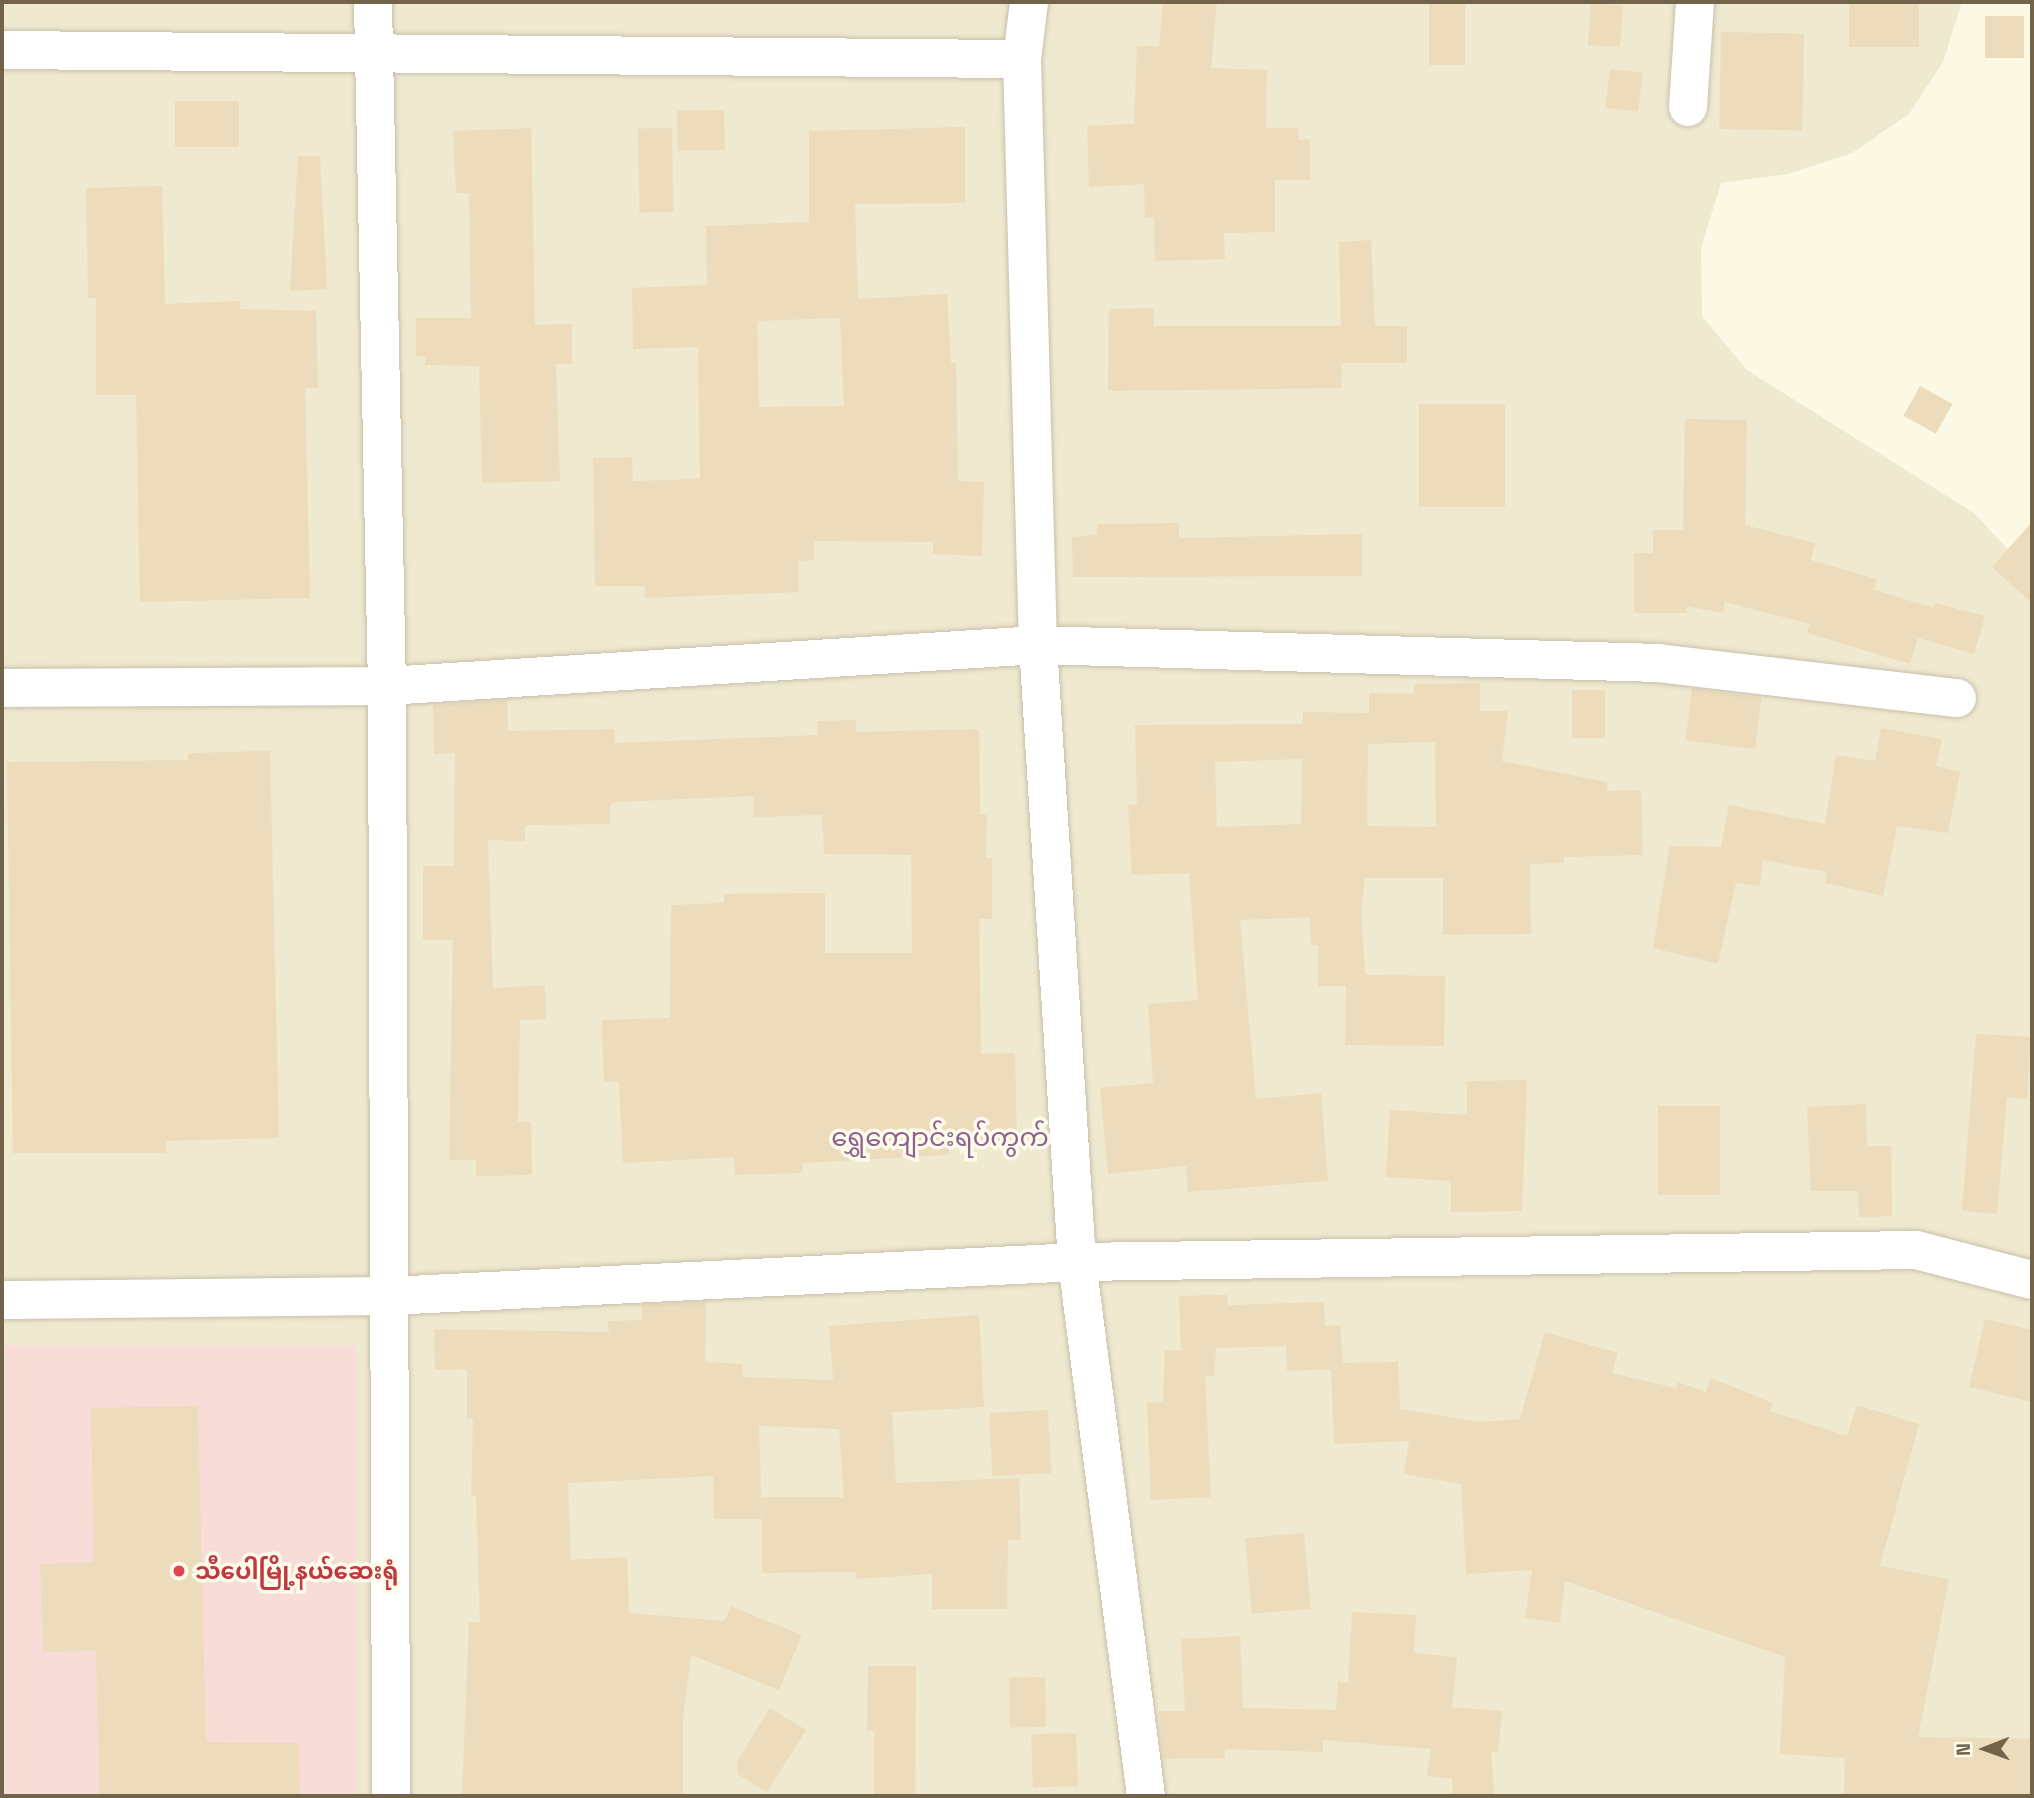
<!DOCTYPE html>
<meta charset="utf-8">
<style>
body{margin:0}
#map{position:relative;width:2034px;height:1798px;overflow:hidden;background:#fbf8e4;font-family:"Space Grotesk","Noto Sans Myanmar",sans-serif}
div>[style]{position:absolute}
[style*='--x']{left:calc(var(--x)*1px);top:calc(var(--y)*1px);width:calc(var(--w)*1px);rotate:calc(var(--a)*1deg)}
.residential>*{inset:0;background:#efe9d0}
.medical>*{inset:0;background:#f8dcd8;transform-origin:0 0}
.building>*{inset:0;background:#ecdcbb;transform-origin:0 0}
.roads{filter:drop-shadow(0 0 2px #c9bfa9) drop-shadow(0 0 2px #c9bfa9)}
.minor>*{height:38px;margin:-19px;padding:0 19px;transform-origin:19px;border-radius:19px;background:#fff}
.dots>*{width:19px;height:19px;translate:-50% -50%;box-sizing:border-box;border:4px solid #fefbea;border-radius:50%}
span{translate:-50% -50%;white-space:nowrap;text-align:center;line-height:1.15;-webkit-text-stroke:7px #fefbea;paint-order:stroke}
.health-label{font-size:23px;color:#be3a42;font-weight:700}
.left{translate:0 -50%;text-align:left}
.quarter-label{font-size:26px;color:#8c638e}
.frame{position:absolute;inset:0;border:4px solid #72634b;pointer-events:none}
.north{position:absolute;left:1950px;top:1714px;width:70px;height:70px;-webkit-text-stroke:5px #fefbea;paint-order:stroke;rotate:269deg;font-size:19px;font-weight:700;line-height:28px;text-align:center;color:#72634b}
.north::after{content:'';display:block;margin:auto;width:24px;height:32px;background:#72634b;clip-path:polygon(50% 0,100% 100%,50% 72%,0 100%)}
</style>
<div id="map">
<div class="residential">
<i style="clip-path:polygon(2px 2px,1962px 2px,1943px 62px,1909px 114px,1852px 153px,1788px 174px,1721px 183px,1701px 248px,1702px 316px,1747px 370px,1974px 513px,2032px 575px,2032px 1796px,2px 1796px)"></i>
</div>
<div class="medical">
<i style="left:2px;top:1345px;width:354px;height:451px"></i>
</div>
<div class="building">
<i style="clip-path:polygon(1163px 2px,1217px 2px,1211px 68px,1267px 70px,1266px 128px,1298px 128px,1299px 140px,1310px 139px,1310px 180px,1275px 180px,1275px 232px,1224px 233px,1225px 259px,1155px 261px,1154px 217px,1145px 218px,1144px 184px,1089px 187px,1087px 126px,1134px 124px,1137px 46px,1159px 46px)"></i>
<i style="left:1429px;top:2px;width:36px;height:63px"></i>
<i style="left:1849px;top:2px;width:70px;height:45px"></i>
<i style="left:1591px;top:3px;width:32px;height:42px;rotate:4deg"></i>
<i style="left:1985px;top:16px;width:39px;height:42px"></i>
<i style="left:1721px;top:32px;width:83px;height:97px;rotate:1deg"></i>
<i style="left:1610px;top:69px;width:33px;height:39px;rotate:7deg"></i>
<i style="left:175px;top:101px;width:64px;height:46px"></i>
<i style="left:724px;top:110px;width:40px;height:47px;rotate:89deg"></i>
<i style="clip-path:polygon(evenodd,965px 127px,965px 203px,855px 204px,858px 299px,947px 294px,951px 363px,956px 363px,958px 481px,984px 482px,982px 556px,933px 554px,933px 542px,814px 541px,814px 560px,798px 561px,799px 592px,645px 598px,645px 586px,595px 586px,593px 458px,632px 457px,633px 481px,700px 479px,698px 347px,633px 349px,632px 288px,707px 285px,706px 226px,809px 222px,809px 131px,965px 127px,840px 318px,844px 406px,759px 407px,757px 321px,840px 318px)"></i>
<i style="clip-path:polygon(531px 128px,535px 325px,572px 324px,572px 364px,556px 364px,560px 481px,482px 483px,479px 366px,425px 365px,426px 357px,416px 356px,416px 318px,471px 318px,469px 193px,456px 193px,453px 131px)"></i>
<i style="left:672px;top:128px;width:84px;height:34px;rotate:89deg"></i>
<i style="clip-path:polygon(298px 156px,320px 156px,327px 289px,290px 291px)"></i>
<i style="clip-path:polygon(162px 186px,165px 304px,240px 301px,240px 309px,316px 311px,318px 388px,305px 388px,310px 598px,140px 602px,136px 395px,96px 395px,96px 298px,88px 298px,86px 188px)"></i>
<i style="clip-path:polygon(1371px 240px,1375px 326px,1407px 326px,1407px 363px,1342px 363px,1341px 388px,1108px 391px,1109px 309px,1153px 308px,1154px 326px,1341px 326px,1339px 242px)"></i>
<i style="left:1920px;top:386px;width:37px;height:34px;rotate:29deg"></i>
<i style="left:1419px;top:404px;width:86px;height:103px"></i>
<i style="clip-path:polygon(1685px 419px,1747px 420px,1745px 525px,1815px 543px,1811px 560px,1877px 579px,1874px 590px,1934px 608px,1935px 603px,1985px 616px,1974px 654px,1918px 638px,1910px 664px,1807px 633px,1810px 624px,1725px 602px,1723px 613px,1687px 606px,1686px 613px,1634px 613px,1634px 553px,1653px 553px,1653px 530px,1683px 530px)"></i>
<i style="clip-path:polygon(2032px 522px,2032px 603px,1992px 567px)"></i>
<i style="clip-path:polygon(1179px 523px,1179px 538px,1362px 534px,1362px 576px,1073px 577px,1072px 537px,1097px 535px,1097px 524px)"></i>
<i style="clip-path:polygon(evenodd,1480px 683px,1480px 711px,1508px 711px,1502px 761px,1607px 782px,1607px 791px,1641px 790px,1643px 855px,1564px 857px,1564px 863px,1530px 864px,1531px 934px,1443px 935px,1443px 878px,1365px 878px,1361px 911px,1365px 975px,1445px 976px,1444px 1046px,1345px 1045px,1346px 986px,1318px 986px,1318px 945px,1311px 945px,1310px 917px,1240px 920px,1256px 1099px,1321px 1093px,1328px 1181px,1188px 1192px,1186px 1166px,1108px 1174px,1100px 1088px,1153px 1083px,1148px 1004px,1198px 1000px,1189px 873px,1132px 875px,1128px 805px,1137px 804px,1135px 725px,1303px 724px,1303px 712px,1369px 713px,1369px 693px,1414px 694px,1414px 684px,1480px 683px,1435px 742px,1436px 827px,1367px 826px,1368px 744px,1435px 742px,1480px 683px,1302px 759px,1301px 824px,1217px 827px,1215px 762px,1302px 759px)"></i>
<i style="left:1692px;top:689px;width:70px;height:52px;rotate:7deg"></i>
<i style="left:1572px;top:690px;width:33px;height:48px"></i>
<i style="clip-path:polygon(507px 700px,508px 731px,614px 729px,615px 743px,818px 735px,817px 721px,856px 720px,856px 732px,979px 729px,980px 815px,987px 815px,986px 858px,992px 858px,992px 919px,979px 919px,981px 1054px,1015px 1053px,1017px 1140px,948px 1142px,949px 1155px,802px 1163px,802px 1173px,735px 1175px,734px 1157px,623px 1163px,619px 1081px,604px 1082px,602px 1020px,670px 1018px,671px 905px,724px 903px,724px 894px,825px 893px,825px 953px,912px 953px,911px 855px,824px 854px,822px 815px,754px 817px,753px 796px,616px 802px,610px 805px,610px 824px,525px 825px,525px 841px,488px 840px,493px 988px,545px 985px,546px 1019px,520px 1020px,518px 1122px,531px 1121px,532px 1175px,476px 1176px,476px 1160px,449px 1160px,453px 940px,423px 940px,423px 866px,454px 866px,455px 753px,434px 754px,433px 705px)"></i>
<i style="clip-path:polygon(1881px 728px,1942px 739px,1936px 766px,1960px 772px,1948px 833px,1897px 826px,1883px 896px,1825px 883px,1827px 872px,1763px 860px,1760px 886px,1736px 883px,1718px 964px,1653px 948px,1670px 846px,1721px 847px,1729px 805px,1825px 824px,1836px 755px,1875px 761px)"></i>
<i style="clip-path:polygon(270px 751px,279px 1138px,166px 1141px,166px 1153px,13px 1153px,7px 762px,188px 760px,188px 753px)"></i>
<i style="clip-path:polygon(1976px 1034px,2031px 1037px,2027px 1099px,2007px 1097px,1997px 1214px,1962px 1211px)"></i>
<i style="clip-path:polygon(1527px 1080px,1522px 1211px,1451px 1212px,1451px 1181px,1386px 1177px,1390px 1110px,1467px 1115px,1467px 1081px)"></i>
<i style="clip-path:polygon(1866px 1104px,1867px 1146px,1891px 1146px,1892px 1216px,1859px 1217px,1858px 1191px,1811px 1191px,1807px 1107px)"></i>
<i style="left:1658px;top:1106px;width:62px;height:89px"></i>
<i style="clip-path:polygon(1227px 1295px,1228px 1305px,1324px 1302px,1325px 1326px,1340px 1325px,1343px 1363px,1398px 1362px,1400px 1409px,1479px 1422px,1520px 1419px,1545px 1332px,1618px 1353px,1612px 1373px,1676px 1388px,1678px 1382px,1706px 1392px,1711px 1378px,1773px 1403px,1770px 1411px,1847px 1436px,1857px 1405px,1919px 1424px,1880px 1566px,1949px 1579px,1918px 1737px,2032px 1739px,2032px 1796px,1844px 1796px,1845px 1758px,1780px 1754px,1785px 1657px,1565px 1581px,1560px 1623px,1525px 1618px,1532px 1570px,1466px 1574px,1461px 1484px,1404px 1474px,1409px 1441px,1334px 1444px,1331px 1369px,1287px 1371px,1286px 1346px,1216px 1348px,1214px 1376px,1205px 1375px,1211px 1497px,1151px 1500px,1147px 1402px,1163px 1403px,1165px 1350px,1181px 1351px,1179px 1296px)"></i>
<i style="clip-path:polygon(706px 1302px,705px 1362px,743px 1364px,742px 1377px,833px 1380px,829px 1326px,979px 1315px,984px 1407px,892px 1412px,896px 1483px,1019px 1478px,1021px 1540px,1008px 1540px,1007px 1609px,932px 1609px,932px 1574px,856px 1579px,856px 1572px,762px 1573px,762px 1497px,844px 1497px,839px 1429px,759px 1426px,762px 1519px,714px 1519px,713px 1476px,568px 1483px,571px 1560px,627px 1557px,629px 1613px,725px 1621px,731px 1606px,802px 1635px,779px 1690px,691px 1655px,683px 1717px,683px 1796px,462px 1796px,469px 1622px,480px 1622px,476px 1496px,471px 1496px,473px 1419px,467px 1419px,467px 1369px,435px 1370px,434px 1329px,609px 1332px,608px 1321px,642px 1320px,642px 1305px)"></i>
<i style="clip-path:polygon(1985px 1319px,2032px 1330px,2032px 1402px,1969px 1387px)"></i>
<i style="clip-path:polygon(198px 1406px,206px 1742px,299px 1743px,300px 1796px,99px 1796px,96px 1651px,43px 1652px,40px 1564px,94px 1562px,91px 1408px)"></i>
<i style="left:1048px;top:1410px;width:63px;height:59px;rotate:87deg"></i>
<i style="left:1304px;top:1533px;width:76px;height:59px;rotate:85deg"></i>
<i style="clip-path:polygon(1352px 1612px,1416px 1615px,1414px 1653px,1457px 1657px,1452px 1707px,1502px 1711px,1498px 1753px,1491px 1752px,1494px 1796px,1453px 1796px,1452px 1779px,1427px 1776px,1431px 1749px,1323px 1740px,1323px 1752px,1225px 1749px,1225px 1758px,1163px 1759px,1159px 1711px,1185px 1711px,1181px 1639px,1240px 1636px,1243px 1708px,1336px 1710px,1338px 1682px,1348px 1683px)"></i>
<i style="clip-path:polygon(868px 1666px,916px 1666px,915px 1796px,874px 1796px,874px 1731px,867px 1731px)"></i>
<i style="left:1045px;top:1677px;width:50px;height:36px;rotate:89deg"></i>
<i style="clip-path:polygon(770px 1708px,806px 1730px,767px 1792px,737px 1774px,737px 1761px)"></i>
<i style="left:1076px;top:1733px;width:53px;height:45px;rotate:88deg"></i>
</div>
<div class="roads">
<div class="minor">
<i style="--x:373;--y:2;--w:684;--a:88.83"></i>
<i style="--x:387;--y:686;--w:1110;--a:89.79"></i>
<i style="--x:1029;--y:2;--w:57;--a:97"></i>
<i style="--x:1022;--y:59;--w:586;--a:88.44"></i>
<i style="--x:1038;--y:645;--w:618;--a:86.38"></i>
<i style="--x:1077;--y:1262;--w:538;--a:82.64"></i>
<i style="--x:2;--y:50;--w:1020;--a:0.51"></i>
<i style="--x:1688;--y:107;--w:105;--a:-86.2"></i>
<i style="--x:2;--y:688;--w:385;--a:-0.3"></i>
<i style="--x:387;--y:686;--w:652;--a:-3.6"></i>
<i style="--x:1038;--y:645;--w:620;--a:1.66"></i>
<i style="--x:1658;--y:663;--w:301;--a:6.7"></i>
<i style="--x:2;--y:1300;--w:387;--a:-0.6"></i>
<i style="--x:389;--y:1296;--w:689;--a:-2.83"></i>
<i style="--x:1077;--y:1262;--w:839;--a:-0.82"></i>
<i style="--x:1916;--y:1250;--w:120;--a:14.5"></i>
</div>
</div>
<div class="dots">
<i style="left:179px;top:1571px;background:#e0444e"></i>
</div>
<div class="health-label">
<span class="left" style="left:195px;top:1571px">သီပေါမြို့နယ်ဆေးရုံ</span>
</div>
<div class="quarter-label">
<span style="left:940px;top:1138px">ရွှေကျောင်းရပ်ကွက်</span>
</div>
<div class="frame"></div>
<div class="north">N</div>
</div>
